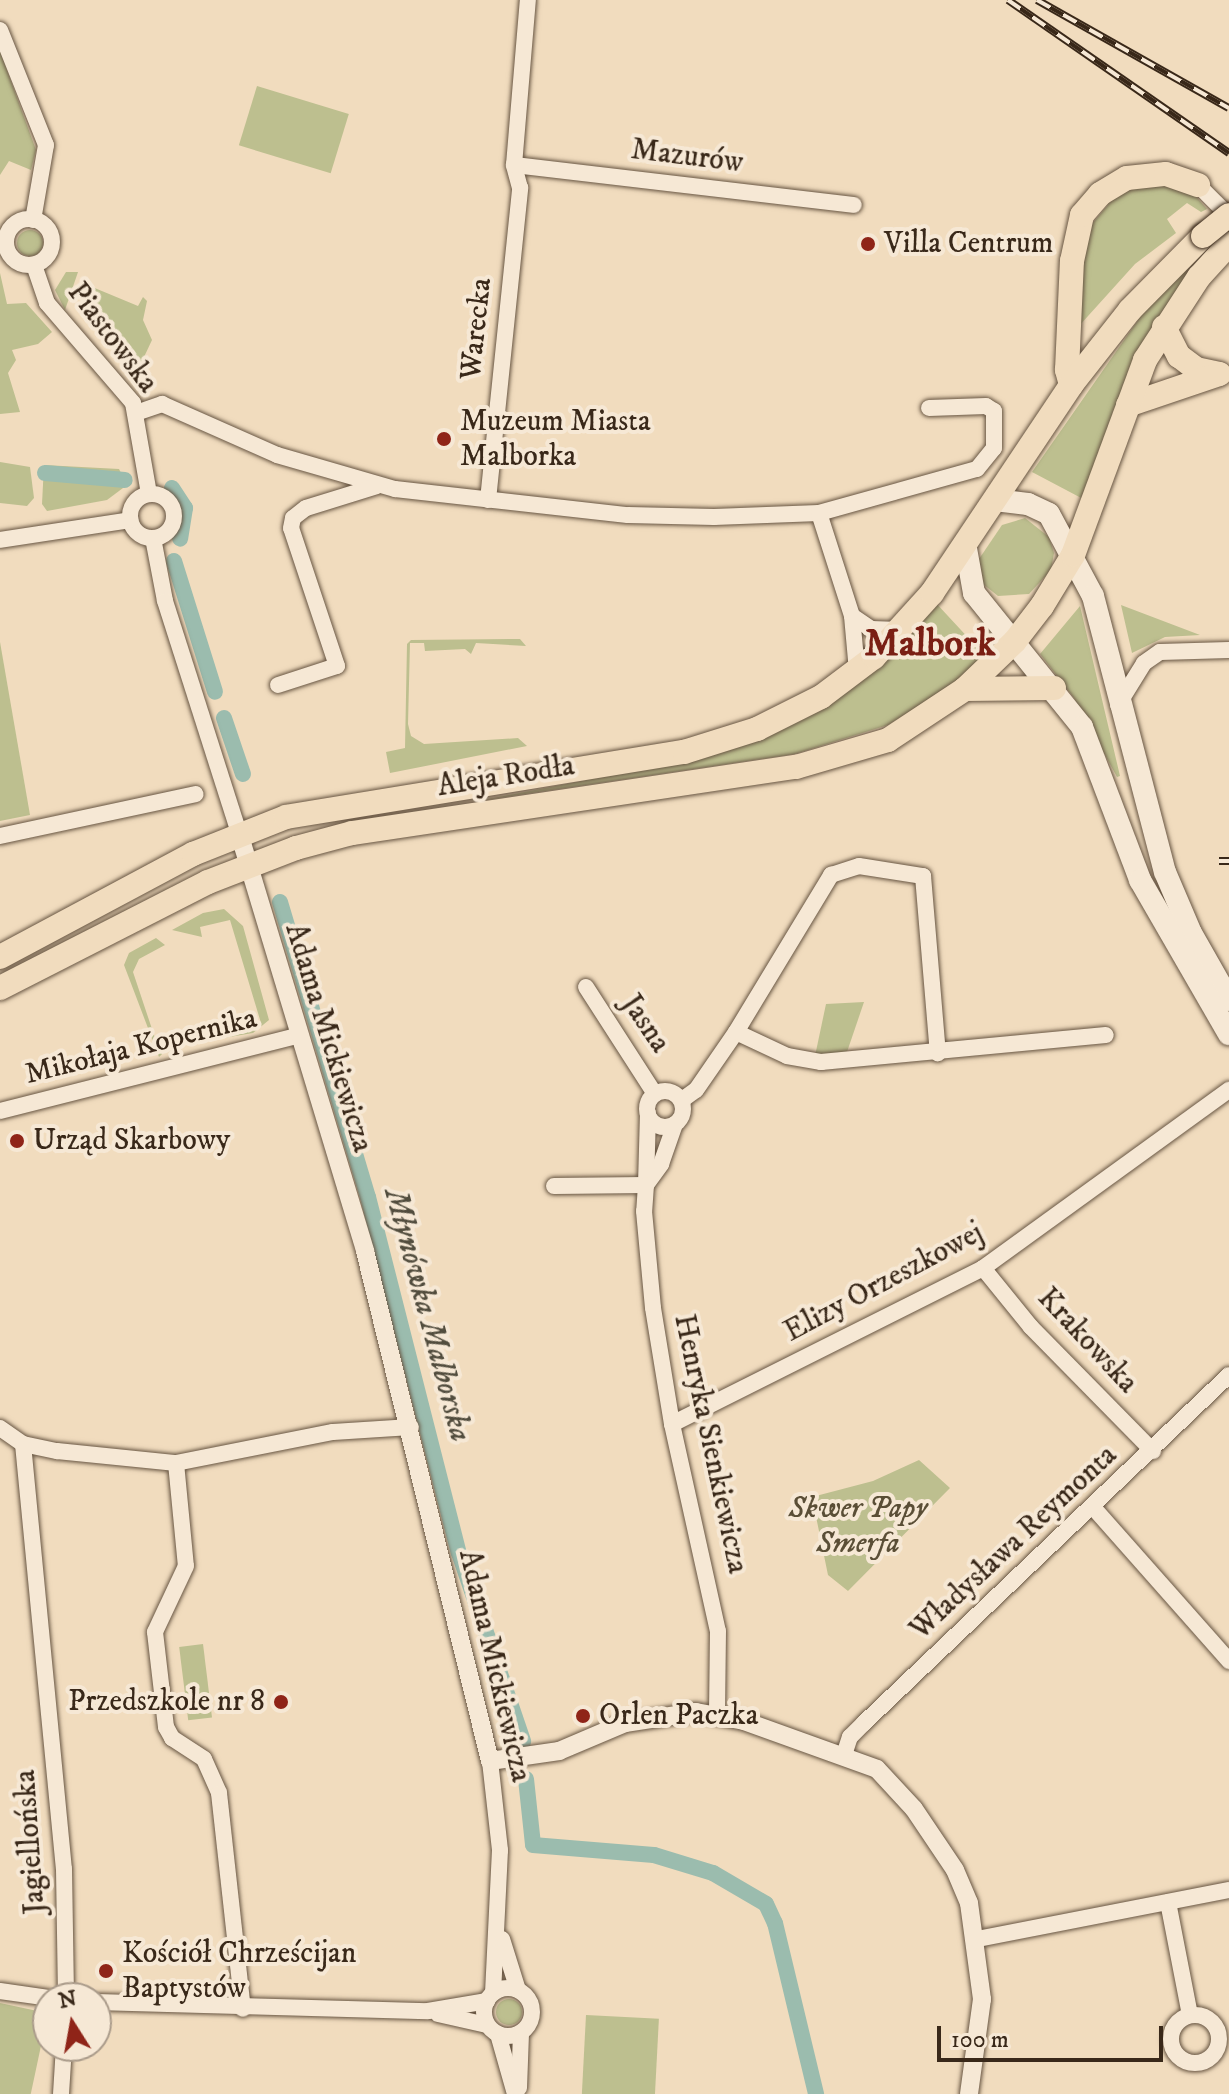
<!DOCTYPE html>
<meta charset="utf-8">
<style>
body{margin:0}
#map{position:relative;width:1229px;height:2094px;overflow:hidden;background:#f1dcbe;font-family:"IM FELL DW Pica",serif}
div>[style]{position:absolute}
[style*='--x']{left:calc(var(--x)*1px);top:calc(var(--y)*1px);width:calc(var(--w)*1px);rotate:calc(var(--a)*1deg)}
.green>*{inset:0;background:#bdbf8f;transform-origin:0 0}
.round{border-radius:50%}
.canal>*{height:16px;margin:-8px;padding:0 8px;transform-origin:8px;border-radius:8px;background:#9bbcae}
.roads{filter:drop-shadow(0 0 2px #675542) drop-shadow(0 0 2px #675542)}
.minor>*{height:16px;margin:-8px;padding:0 8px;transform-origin:8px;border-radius:8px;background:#f6e8d5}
.minor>.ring{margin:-8px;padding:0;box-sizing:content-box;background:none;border:16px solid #f6e8d5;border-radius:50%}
.tertiary>*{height:18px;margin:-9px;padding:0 9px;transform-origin:9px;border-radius:9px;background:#f6e8d5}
.secondary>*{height:22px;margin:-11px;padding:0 11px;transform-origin:11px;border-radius:11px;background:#f6e8d5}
.primary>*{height:24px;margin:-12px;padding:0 12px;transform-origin:12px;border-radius:12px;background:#f1dcbe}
.rail>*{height:8px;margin-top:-4px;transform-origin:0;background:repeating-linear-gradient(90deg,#f6e8d5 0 15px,#392819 0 30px);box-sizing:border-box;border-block:2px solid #392819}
.bridges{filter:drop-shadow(0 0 2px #392819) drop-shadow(0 0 2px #392819)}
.primary-bridge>*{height:24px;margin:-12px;padding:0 12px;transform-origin:12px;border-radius:12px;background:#f1dcbe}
.dots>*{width:22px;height:22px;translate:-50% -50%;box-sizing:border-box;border:4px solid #f6e8d5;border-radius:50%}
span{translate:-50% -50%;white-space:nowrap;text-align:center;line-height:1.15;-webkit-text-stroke:8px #f6e8d5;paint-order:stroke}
.street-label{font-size:30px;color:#392819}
.poi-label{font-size:30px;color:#392819}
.left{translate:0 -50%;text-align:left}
.right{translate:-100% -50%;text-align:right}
.park-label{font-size:30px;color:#5a4e36;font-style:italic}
.water-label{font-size:32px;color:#524d3e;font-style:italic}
.district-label{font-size:38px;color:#7a1f14;font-weight:700}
.north{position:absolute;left:32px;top:1982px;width:80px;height:80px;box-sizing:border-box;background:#f6e8d5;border:2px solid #aa9b8a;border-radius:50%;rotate:349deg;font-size:22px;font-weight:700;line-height:32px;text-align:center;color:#392819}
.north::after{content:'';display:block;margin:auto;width:28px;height:36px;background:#8f2418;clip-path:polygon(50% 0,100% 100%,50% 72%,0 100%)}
.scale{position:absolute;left:937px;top:2026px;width:226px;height:36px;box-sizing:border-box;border:4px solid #392819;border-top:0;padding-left:10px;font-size:24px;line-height:28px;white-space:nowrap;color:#392819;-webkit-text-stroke:6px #f6e8d5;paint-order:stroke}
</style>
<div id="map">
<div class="green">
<i style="clip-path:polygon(0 51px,36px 150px,31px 170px,9px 161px,0 175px)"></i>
<i style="left:257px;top:86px;width:96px;height:62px;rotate:17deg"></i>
<i style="clip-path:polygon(1159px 184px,1192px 192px,1207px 209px,1201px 212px,1187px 203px,1167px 219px,1176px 233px,1135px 264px,1079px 326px,1081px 269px,1091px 225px,1119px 192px)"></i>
<i class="round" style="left:17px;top:230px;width:26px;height:26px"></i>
<i style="clip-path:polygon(1201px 250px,1205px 255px,1146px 337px,1085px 500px,1032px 472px,1143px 313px)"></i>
<i style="clip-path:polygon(66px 272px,78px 272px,65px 310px,55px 290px)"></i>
<i style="clip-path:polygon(0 273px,7px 304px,26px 303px,52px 332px,38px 344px,12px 350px,16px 360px,8px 373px,20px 412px,0 414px)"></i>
<i style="clip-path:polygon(85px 284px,138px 306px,143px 297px,147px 301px,143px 320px,152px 340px,136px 374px,82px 310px)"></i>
<i style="clip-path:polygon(0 462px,30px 467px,34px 498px,27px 506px,0 503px)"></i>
<i style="clip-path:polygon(44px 465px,119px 469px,127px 485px,107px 500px,47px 511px,42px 504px)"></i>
<i style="clip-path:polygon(1025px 518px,1049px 537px,1054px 553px,1051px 570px,1029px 594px,998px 596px,983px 584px,979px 559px,1002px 525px)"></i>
<i style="clip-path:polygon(935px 602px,986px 657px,960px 680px,888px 725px,795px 754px,478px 801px,705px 757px,750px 743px)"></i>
<i style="clip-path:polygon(1121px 605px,1200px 635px,1165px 637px,1132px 653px)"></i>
<i style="clip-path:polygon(1080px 606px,1120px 776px,1117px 777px,1074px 698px,1040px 654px)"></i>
<i style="clip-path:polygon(520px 639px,526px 646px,476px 643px,471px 654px,465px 649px,425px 651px,424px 643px,410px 643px,408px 724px,411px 736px,424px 744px,518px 738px,527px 746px,390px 773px,386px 752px,405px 748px,407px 644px,411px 640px)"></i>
<i style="clip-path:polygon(0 642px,30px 815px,0 821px)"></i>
<i style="clip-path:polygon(224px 909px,243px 926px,269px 1020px,253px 1033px,188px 1044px,261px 1023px,230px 920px,200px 927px,202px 937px,172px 930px,203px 913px)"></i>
<i style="clip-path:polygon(156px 938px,165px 945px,139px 959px,133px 972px,158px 1047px,165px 1051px,159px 1057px,124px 965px,129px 953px)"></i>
<i style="clip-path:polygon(864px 1002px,847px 1052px,815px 1056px,826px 1004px)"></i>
<i style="clip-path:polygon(919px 1460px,950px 1488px,848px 1591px,828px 1575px,812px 1497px,873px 1481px)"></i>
<i style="left:203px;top:1644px;width:74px;height:24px;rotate:83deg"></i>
<i class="round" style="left:496px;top:1999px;width:26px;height:26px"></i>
<i style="left:0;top:2003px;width:49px;height:91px;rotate:12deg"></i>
<i style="left:586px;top:2015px;width:73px;height:79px;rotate:3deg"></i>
</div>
<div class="canal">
<i style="--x:45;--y:473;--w:80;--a:5"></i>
<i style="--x:172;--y:488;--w:24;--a:57"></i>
<i style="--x:185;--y:508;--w:31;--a:99"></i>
<i style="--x:174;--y:561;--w:137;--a:72.6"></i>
<i style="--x:224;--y:718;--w:59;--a:71.3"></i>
<i style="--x:280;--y:902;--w:308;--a:73.4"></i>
<i style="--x:368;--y:1197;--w:367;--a:75.7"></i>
<i style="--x:459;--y:1553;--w:199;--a:71.2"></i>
<i style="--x:526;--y:1779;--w:66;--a:83.9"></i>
<i style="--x:533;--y:1845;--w:121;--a:4.7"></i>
<i style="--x:654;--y:1855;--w:62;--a:17"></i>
<i style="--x:713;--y:1873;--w:61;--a:30.3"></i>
<i style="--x:766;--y:1904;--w:21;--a:65"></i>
<i style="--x:775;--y:1923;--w:176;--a:76.5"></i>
</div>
<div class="roads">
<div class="minor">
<i style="--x:0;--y:30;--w:124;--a:68.2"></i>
<i style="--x:46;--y:145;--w:76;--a:99.8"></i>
<i style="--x:514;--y:165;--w:342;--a:6.7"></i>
<i style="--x:1198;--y:185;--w:44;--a:45"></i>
<i class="ring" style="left:6px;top:219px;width:30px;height:30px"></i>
<i style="--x:34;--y:265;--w:40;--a:71.1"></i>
<i style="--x:47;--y:303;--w:132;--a:49.3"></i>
<i style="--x:133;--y:403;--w:92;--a:80"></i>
<i style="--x:136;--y:413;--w:28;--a:-19"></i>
<i style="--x:162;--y:404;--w:126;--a:23.9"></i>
<i style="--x:277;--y:455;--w:123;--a:16.1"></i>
<i style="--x:395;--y:489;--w:234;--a:6.4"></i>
<i style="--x:628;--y:515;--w:86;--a:1.3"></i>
<i style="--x:714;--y:517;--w:105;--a:-2.2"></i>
<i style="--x:819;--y:513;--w:164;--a:-15.6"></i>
<i style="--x:977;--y:469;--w:27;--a:-51"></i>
<i style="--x:994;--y:448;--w:37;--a:-90"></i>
<i style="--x:994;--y:411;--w:9;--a:-148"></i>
<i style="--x:986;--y:406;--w:57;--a:178"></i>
<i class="ring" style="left:130px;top:494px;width:28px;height:28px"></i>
<i style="--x:488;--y:500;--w:314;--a:-84.1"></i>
<i style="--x:520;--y:188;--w:24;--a:-105"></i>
<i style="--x:514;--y:165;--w:166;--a:-85.2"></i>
<i style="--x:819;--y:513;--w:108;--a:72.2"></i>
<i style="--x:852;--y:616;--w:55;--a:84.8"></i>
<i style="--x:153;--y:538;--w:64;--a:79.2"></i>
<i style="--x:165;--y:601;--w:244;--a:72.3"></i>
<i style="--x:0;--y:540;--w:132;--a:-8.7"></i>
<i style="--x:852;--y:616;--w:23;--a:34"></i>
<i style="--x:871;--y:629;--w:29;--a:2"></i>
<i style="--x:278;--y:685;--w:62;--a:-17.9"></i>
<i style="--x:337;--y:666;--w:145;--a:-108.4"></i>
<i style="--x:291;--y:528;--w:10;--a:-79"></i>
<i style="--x:293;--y:518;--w:16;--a:-38"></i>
<i style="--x:306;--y:508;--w:74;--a:-17.2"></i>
<i style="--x:1118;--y:705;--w:49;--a:-58.2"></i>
<i style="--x:1144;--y:663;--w:19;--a:-35"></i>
<i style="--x:1160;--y:652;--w:69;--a:-1.7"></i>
<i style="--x:0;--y:836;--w:200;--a:-12.1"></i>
<i style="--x:586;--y:987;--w:127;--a:57.2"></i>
<i style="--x:736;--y:1032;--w:56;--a:25.2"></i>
<i style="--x:787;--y:1056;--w:35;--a:10"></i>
<i style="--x:821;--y:1062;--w:286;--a:-5.4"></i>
<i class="ring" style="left:647px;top:1091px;width:20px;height:20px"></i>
<i style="--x:682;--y:1100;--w:17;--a:-36"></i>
<i style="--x:696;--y:1090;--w:70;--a:-55.4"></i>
<i style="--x:736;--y:1032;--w:184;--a:-58.8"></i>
<i style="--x:831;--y:875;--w:29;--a:-18"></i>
<i style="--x:859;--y:866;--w:65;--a:8.9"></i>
<i style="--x:923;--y:876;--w:178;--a:85.2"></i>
<i style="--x:0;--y:1111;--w:305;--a:-14.2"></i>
<i style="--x:648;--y:1113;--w:72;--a:91.6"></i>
<i style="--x:646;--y:1185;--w:26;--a:-54"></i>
<i style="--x:661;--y:1164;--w:42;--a:-70.7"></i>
<i style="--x:554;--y:1186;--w:92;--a:-0.6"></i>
<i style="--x:646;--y:1185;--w:26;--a:94"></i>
<i style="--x:644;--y:1211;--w:97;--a:84.7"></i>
<i style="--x:653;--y:1308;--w:118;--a:80.7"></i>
<i style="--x:672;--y:1424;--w:212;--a:77.5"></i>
<i style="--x:718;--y:1631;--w:83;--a:90.7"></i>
<i style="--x:983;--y:1268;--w:76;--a:50.9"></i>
<i style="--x:1031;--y:1327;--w:174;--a:45.5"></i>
<i style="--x:672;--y:1424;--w:348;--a:-26.6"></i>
<i style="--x:983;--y:1268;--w:304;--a:-35.9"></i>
<i style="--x:0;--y:1428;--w:28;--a:35"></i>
<i style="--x:23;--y:1444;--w:35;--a:12"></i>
<i style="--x:57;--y:1451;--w:120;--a:5.8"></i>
<i style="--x:176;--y:1463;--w:160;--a:-11.2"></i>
<i style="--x:333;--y:1432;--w:78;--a:-3.7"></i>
<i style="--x:23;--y:1444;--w:427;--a:84.5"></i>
<i style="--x:64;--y:1869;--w:129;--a:89.1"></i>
<i style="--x:176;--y:1463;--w:103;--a:84.5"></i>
<i style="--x:186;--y:1566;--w:73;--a:115.2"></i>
<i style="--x:155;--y:1632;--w:96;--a:83.4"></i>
<i style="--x:166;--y:1727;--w:13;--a:61"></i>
<i style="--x:172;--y:1738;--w:38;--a:33"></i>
<i style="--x:204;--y:1759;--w:37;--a:66"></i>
<i style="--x:219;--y:1793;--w:217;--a:83.7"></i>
<i style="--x:1092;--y:1506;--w:207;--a:48.5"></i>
<i style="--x:844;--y:1755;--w:19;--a:-72"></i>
<i style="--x:850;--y:1737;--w:20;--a:-45"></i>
<i style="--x:864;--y:1723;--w:504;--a:-43.63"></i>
<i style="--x:490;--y:1761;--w:90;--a:83.6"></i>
<i style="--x:500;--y:1850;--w:143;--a:92.8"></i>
<i style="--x:1168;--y:1902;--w:115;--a:79"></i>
<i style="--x:502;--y:1939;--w:53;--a:72.6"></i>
<i style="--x:977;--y:1939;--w:257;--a:-11"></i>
<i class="ring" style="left:484px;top:1988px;width:32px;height:32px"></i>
<i style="--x:0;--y:1991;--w:49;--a:8.1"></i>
<i style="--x:96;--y:2002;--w:332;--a:1.6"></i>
<i style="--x:428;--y:2011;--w:60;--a:-9.6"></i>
<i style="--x:438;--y:2014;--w:50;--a:12.7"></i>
<i class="ring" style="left:1171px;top:2015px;width:32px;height:32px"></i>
<i style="--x:498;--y:2034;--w:62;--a:74.2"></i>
<i style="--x:519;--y:2088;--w:55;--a:-87.9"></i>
<i style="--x:61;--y:2094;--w:48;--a:-86.4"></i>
</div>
<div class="tertiary">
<i style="--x:239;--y:833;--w:437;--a:73.2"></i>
<i style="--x:365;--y:1251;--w:525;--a:76.23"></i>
<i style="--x:490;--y:1761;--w:70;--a:-8.2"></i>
<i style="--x:559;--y:1751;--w:72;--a:-23"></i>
<i style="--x:625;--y:1723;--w:72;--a:-8.8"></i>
<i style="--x:696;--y:1712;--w:49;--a:10.6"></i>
<i style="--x:744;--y:1721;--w:141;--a:19.8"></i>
<i style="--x:877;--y:1769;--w:54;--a:47.2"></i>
<i style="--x:914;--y:1809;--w:73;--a:56.1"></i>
<i style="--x:955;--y:1870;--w:36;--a:67"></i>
<i style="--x:969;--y:1903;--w:97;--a:82.3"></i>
<i style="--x:982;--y:1999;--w:96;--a:97.8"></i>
</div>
<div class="secondary">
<i style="--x:995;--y:500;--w:33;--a:7"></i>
<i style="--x:1028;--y:504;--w:23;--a:25"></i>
<i style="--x:1049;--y:514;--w:93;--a:61.8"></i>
<i style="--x:1093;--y:596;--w:285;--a:75.4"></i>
<i style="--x:1165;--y:872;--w:66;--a:66.9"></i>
<i style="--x:1191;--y:933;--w:77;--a:60.4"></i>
<i style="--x:965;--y:543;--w:51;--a:79.8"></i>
<i style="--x:974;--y:593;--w:172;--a:51.1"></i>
<i style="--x:1082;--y:727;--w:164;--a:69.2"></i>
<i style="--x:1140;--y:880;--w:178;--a:60"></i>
</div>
<div class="primary">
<i style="--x:1164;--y:327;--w:33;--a:63"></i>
<i style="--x:1179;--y:356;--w:21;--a:37"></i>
<i style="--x:1196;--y:369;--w:24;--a:12"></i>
<i style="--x:1071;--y:385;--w:16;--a:-105"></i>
<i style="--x:1067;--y:370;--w:109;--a:-87.4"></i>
<i style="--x:1072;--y:261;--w:47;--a:-77.7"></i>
<i style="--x:1082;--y:215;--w:28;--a:-49"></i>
<i style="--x:1100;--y:194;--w:31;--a:-31"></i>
<i style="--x:1127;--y:178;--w:39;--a:-6"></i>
<i style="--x:1166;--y:174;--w:34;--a:19"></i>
<i style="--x:1128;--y:405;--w:96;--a:-18.8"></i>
<i style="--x:965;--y:689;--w:89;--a:-0.6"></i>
<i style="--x:0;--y:957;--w:219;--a:-28.1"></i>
<i style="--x:193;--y:854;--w:100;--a:-21.7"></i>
<i style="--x:286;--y:817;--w:403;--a:-9.3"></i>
<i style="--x:684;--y:752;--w:77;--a:-17.5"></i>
<i style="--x:757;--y:729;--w:72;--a:-26.6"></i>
<i style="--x:821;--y:697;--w:66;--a:-37"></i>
<i style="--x:874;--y:657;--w:86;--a:-47.8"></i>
<i style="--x:932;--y:593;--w:250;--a:-56.2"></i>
<i style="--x:1071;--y:385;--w:95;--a:-51.8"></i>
<i style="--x:1130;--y:310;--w:104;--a:-45.4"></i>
<i style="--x:0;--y:988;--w:233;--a:-27"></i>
<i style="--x:208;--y:882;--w:94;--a:-21.1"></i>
<i style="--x:296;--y:848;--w:58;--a:-15"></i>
<i style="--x:352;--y:833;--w:449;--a:-8.5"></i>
<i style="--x:796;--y:767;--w:96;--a:-16.4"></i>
<i style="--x:888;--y:740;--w:92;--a:-33.5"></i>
<i style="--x:965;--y:689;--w:69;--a:-43.8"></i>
<i style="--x:1015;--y:641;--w:44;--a:-52.4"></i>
<i style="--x:1042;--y:606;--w:60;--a:-58.7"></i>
<i style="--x:1073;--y:555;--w:208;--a:-69.7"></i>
<i style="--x:1145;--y:360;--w:99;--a:-57"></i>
<i style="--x:1199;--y:277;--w:45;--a:-47.7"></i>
</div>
</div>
<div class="rail">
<i style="--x:1008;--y:0;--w:269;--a:34.7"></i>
<i style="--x:1037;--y:0;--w:220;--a:29.4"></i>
<i style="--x:1219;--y:861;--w:10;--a:0"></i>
</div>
<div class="bridges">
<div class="primary-bridge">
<i style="--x:1203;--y:236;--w:33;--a:-39"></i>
</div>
</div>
<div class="dots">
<i style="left:868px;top:244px;background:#8f2418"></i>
<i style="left:444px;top:439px;background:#8f2418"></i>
<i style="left:17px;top:1141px;background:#8f2418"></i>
<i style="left:281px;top:1702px;background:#8f2418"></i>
<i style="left:583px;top:1716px;background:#8f2418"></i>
<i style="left:106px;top:1971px;background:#8f2418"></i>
</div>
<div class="street-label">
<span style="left:687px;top:157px;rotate:7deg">Mazurów</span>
<span style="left:477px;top:329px;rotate:-84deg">Warecka</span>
<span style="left:112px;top:338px;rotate:53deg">Piastowska</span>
<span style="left:506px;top:777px;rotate:-9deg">Aleja Rodła</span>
<span style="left:645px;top:1024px;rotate:56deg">Jasna</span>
<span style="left:328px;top:1038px;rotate:73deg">Adama Mickiewicza</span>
<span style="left:141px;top:1047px;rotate:-14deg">Mikołaja Kopernika</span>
<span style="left:884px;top:1283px;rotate:-28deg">Elizy Orzeszkowej</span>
<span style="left:1087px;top:1341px;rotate:47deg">Krakowska</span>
<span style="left:710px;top:1444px;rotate:78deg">Henryka Sienkiewicza</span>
<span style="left:1014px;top:1543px;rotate:-43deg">Władysława Reymonta</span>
<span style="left:494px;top:1666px;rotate:77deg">Adama Mickiewicza</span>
<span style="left:31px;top:1842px;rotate:-94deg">Jagiellońska</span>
</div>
<div class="poi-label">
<span class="left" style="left:884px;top:244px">Villa Centrum</span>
<span class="left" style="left:460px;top:439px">Muzeum Miasta<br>Malborka</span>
<span class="left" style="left:33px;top:1141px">Urząd Skarbowy</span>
<span class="right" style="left:265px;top:1702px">Przedszkole nr 8</span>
<span class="left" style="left:599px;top:1716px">Orlen Paczka</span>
<span class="left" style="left:122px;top:1971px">Kościół Chrześcijan<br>Baptystów</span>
</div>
<div class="park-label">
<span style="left:858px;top:1526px">Skwer Papy<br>Smerfa</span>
</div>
<div class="water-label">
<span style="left:427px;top:1315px;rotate:75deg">Młynówka Malborska</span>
</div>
<div class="district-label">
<span style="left:930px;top:645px">Malbork</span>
</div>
<div class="north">N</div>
<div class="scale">100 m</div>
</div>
